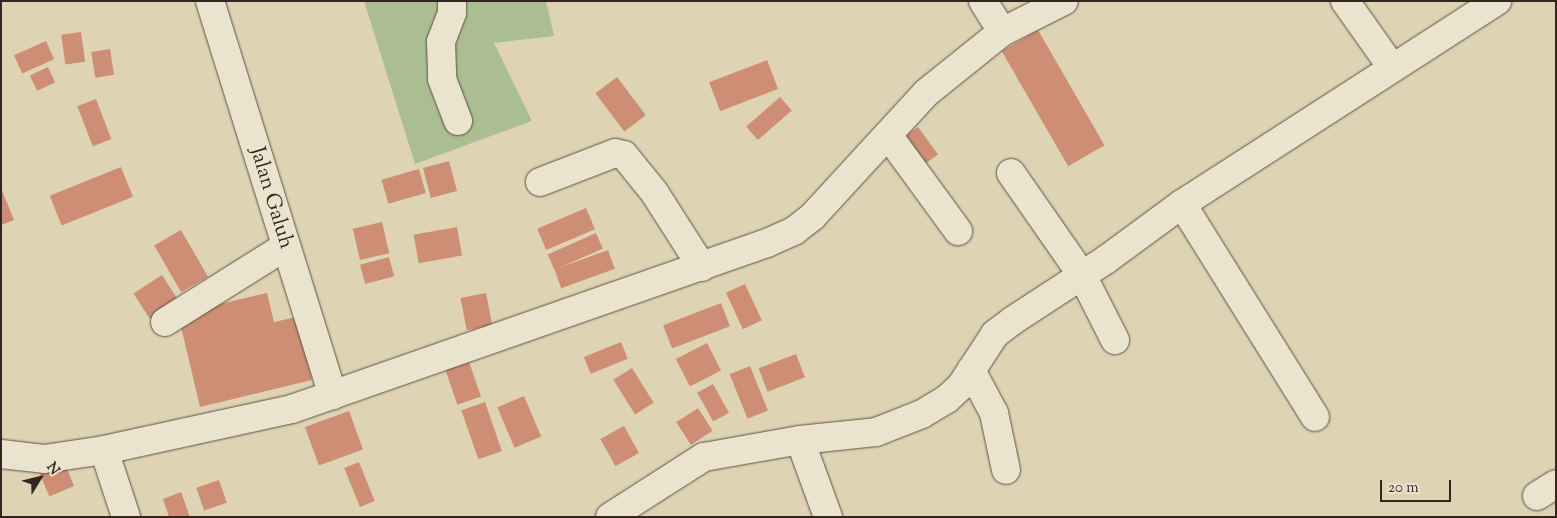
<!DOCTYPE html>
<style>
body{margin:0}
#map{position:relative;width:1557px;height:518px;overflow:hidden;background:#ded4b4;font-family:"Sorts Mill Goudy",serif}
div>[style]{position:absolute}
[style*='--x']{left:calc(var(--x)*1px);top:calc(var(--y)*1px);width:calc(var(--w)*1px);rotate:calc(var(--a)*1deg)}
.green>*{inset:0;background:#abbe92}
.building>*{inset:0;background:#cd8e75;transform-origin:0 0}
.roads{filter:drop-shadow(0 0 1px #5e5144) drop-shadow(0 0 1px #5e5144)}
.minor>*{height:28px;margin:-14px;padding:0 14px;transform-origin:14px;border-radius:14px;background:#eae3ce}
span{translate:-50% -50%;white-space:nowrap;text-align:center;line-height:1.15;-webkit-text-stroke:4px #eae3ce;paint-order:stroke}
.street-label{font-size:21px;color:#34251f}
.frame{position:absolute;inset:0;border:2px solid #34251f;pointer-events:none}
.north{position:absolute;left:15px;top:453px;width:50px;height:50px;-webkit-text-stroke:4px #eae3ce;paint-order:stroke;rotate:54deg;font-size:14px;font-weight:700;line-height:20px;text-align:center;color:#34251f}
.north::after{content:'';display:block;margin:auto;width:18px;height:22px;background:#34251f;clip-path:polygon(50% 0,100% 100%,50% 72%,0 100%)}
.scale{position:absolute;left:1380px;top:480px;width:71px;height:22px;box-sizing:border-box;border:2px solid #34251f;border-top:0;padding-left:6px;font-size:15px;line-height:18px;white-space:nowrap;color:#34251f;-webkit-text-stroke:4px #eae3ce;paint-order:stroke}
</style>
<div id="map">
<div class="green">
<i style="clip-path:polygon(364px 1px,546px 1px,554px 36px,494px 43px,532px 121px,415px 164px)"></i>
</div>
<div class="building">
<i style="left:1038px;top:30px;width:133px;height:42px;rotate:60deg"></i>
<i style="left:81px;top:32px;width:30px;height:20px;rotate:82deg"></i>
<i style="left:46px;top:41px;width:20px;height:35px;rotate:66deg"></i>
<i style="left:110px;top:49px;width:26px;height:19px;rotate:81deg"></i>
<i style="left:767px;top:60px;width:31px;height:62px;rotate:69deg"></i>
<i style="left:48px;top:67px;width:17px;height:20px;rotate:65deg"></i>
<i style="left:617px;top:77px;width:48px;height:27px;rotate:53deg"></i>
<i style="left:780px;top:97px;width:18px;height:45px;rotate:49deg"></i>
<i style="left:96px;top:99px;width:43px;height:20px;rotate:69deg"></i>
<i style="left:918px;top:127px;width:34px;height:23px;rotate:54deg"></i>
<i style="left:449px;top:161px;width:31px;height:27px;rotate:75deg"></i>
<i style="left:121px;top:167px;width:32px;height:77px;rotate:68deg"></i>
<i style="left:419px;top:169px;width:25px;height:39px;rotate:74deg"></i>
<i style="clip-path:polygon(1px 188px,14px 220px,1px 225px)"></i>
<i style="left:586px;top:208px;width:23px;height:53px;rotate:67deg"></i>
<i style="left:382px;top:222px;width:32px;height:30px;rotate:77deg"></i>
<i style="left:457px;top:227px;width:29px;height:44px;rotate:80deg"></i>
<i style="left:181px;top:230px;width:54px;height:31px;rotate:60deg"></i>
<i style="left:596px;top:233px;width:17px;height:53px;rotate:66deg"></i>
<i style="left:608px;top:250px;width:20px;height:57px;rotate:70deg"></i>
<i style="left:389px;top:257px;width:20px;height:30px;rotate:75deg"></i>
<i style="left:162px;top:275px;width:30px;height:34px;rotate:57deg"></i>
<i style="left:745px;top:284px;width:40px;height:21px;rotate:65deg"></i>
<i style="clip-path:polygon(267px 293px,274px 322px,296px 317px,312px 380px,200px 407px,178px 314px)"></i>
<i style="left:486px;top:293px;width:33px;height:26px;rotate:79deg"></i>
<i style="left:721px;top:303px;width:25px;height:62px;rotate:69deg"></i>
<i style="left:621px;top:342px;width:18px;height:40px;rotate:68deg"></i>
<i style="left:707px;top:343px;width:31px;height:35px;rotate:63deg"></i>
<i style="left:466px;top:353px;width:46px;height:25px;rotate:71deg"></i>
<i style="left:796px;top:354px;width:25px;height:40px;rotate:69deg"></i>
<i style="left:750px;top:366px;width:48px;height:22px;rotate:68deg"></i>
<i style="left:632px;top:368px;width:41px;height:22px;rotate:58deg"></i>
<i style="left:713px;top:384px;width:33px;height:18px;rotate:61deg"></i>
<i style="left:524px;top:396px;width:44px;height:29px;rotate:67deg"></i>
<i style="left:485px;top:402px;width:52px;height:25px;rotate:71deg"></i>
<i style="left:698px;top:408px;width:27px;height:26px;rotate:57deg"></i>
<i style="left:349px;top:411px;width:41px;height:47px;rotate:70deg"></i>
<i style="left:624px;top:426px;width:31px;height:27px;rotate:61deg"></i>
<i style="left:64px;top:462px;width:26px;height:27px;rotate:67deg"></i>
<i style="left:359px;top:462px;width:42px;height:16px;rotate:68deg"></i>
<i style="left:219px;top:480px;width:24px;height:24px;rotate:71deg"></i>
<i style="clip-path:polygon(181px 492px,190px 517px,169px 517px,163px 499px)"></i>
</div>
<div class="roads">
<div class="minor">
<i style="--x:210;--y:1;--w:413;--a:72.7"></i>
<i style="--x:452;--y:1;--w:12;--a:90"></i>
<i style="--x:452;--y:13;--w:31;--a:111"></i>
<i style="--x:441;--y:42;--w:37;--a:88"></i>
<i style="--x:442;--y:79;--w:45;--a:69.1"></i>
<i style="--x:983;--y:1;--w:36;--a:58"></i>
<i style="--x:1345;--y:1;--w:80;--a:54.7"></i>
<i style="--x:888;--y:135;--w:119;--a:53.9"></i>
<i style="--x:1011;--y:173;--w:124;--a:55.2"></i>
<i style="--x:1082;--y:275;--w:73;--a:63.1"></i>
<i style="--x:540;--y:182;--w:80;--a:-21.1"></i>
<i style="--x:615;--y:153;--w:9;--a:13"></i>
<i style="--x:624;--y:155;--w:48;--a:51"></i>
<i style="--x:654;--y:192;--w:89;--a:57.4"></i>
<i style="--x:1182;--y:204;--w:251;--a:58"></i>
<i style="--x:165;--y:322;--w:143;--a:-32.1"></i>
<i style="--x:971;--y:370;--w:49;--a:61.9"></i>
<i style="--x:994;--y:413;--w:58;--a:78.1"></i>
<i style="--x:800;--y:440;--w:82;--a:70"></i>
<i style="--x:104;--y:450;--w:71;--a:71.8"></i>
<i style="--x:1;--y:454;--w:43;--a:6.6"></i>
<i style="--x:44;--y:459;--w:61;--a:-8.5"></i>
<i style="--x:104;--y:450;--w:192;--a:-12.3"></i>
<i style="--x:292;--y:409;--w:503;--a:-19.26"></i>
<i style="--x:767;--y:243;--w:30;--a:-24"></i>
<i style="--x:794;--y:231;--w:24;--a:-38"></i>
<i style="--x:813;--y:216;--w:167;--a:-47.4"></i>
<i style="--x:926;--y:93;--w:97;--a:-38.8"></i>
<i style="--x:1002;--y:32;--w:69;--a:-26.6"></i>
<i style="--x:1537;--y:496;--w:22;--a:-32"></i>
<i style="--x:610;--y:517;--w:112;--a:-32.6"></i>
<i style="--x:704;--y:457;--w:97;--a:-10"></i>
<i style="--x:800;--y:440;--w:76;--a:-6"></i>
<i style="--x:876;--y:432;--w:49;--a:-21.4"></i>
<i style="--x:922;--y:414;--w:29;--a:-31"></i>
<i style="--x:947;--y:399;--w:19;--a:-43"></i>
<i style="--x:961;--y:386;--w:62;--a:-56.8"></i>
<i style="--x:995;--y:334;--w:21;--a:-37"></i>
<i style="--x:1012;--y:321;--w:113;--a:-33.1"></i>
<i style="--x:1107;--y:259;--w:93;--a:-36.3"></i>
<i style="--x:1182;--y:204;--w:375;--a:-32.8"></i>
</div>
</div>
<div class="street-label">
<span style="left:271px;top:198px;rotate:73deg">Jalan Galuh</span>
</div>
<div class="frame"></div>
<div class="north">N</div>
<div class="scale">20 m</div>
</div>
